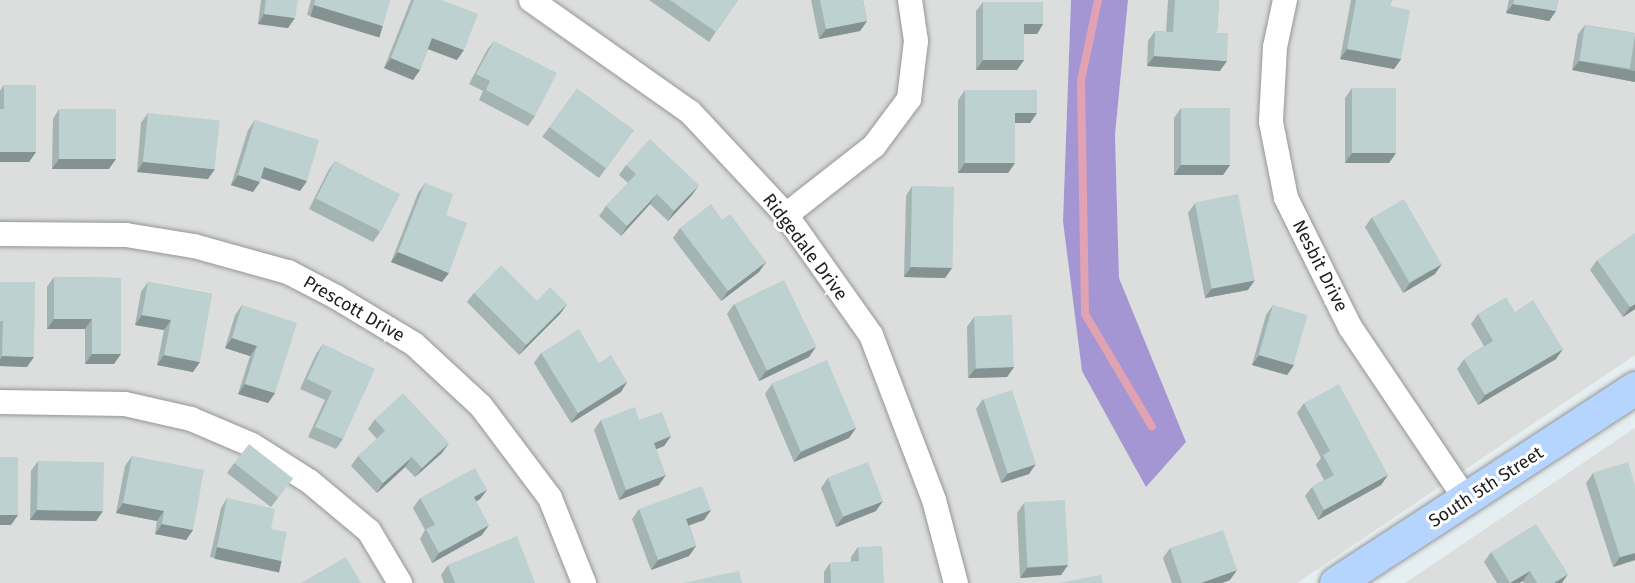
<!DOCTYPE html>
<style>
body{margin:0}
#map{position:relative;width:1635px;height:583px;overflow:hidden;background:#e5eef1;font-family:"Fira Sans",sans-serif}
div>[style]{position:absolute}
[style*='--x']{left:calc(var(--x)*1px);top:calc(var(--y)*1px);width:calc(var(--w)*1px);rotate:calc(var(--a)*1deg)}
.residential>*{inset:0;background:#dcdddd}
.forest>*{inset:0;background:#a496d3}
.stream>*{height:8px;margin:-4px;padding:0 4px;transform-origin:4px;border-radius:4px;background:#e1a2b2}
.roads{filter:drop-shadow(0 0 2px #969696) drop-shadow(0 0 2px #969696)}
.street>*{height:24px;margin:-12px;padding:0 12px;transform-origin:12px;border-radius:12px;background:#fff}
.secondary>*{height:33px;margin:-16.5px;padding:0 16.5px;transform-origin:16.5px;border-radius:16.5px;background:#b5d5fe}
.wall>*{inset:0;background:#a3b4b3;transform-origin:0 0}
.shaded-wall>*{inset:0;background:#849292;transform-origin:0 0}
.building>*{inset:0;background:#bdd1d0;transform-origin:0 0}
span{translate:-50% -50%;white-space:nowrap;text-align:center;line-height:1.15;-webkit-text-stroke:6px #fff;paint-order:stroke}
.street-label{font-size:18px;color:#1f1f1f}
</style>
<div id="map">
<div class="residential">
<i style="clip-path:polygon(0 0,1071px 0,1063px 221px,1186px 442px,1119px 278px,1115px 135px,1128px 0,1635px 0,1635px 355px,1297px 583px,0 583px)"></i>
<i style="clip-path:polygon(1635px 428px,1635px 583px,1405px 583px)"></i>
</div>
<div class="forest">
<i style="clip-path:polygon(1071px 0,1128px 0,1115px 135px,1119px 278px,1186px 442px,1146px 487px,1082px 371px,1063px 221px)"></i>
</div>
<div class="stream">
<i style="--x:1098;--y:0;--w:83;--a:101.9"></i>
<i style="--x:1081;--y:81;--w:233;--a:89"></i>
<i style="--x:1085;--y:314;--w:131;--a:59.3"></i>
</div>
<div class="roads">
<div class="street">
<i style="--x:531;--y:0;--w:194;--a:35.2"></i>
<i style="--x:690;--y:112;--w:141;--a:47"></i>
<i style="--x:786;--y:215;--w:147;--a:54.7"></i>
<i style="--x:871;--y:335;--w:177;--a:69.1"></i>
<i style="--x:934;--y:500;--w:86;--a:75.2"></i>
<i style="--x:1285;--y:0;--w:48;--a:102"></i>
<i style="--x:1275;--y:47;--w:75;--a:93.1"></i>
<i style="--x:1271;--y:122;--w:77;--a:78.8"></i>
<i style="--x:1286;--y:198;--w:144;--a:63.6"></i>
<i style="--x:1350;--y:327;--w:210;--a:56.1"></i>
<i style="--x:786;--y:215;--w:112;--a:-38.1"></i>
<i style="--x:874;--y:146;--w:59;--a:-53.3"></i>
<i style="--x:909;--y:99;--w:58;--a:-83.1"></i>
<i style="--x:916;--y:41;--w:41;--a:-98.3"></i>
<i style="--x:0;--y:234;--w:126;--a:0.5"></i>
<i style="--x:126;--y:235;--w:69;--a:9.2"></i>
<i style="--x:194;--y:246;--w:98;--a:15.5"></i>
<i style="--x:288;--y:272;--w:54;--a:27.5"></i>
<i style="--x:336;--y:297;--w:91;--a:31.1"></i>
<i style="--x:414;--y:344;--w:91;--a:42.8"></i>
<i style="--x:481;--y:406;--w:115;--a:53.1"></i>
<i style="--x:550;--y:498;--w:92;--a:68.2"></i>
<i style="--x:0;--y:402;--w:125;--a:0.9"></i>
<i style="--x:125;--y:404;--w:68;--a:12.8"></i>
<i style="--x:191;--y:419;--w:66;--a:23.1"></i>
<i style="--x:252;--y:445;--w:67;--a:32.3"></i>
<i style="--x:309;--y:481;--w:78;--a:39.8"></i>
<i style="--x:369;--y:531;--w:61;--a:59.2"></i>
</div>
<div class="secondary">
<i style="--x:1336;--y:583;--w:357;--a:-33.1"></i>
</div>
</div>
<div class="wall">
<i style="clip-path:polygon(261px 0,298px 0,288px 28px,258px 24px)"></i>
<i style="clip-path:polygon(311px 0,390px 0,376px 36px,307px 15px)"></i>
<i style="clip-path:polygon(411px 0,441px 0,457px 60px,428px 49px,420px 70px,413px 80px,384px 68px)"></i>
<i style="clip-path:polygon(649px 0,738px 0,709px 42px)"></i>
<i style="clip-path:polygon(811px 0,863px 0,867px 21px,860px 31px,819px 39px)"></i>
<i style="clip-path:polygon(1168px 0,1219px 0,1217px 33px,1220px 71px,1147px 66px,1148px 41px,1155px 31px,1166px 32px)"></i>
<i style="clip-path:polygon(1351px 0,1392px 0,1390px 6px,1401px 59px,1394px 69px,1340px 59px)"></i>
<i style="clip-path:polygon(1509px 0,1558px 0,1556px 11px,1549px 21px,1506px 13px)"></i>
<i style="clip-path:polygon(983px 2px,1043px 24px,1037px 34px,1024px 34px,1024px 60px,1017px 70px,976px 70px,976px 11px)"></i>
<i style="clip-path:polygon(1585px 25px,1635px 33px,1635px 82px,1572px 70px,1578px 34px)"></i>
<i style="clip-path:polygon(494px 41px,535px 116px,528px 126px,479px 100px,483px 91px,469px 84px,487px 50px)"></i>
<i style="clip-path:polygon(4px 85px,36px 152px,29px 162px,0 162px,0 91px)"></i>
<i style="clip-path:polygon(1352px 88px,1396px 153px,1389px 163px,1345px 163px,1345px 98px)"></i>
<i style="left:577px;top:89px;width:70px;height:59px;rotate:36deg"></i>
<i style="clip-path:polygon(965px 90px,1037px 113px,1030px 123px,1015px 123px,1015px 163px,1008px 173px,958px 173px,958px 100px)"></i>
<i style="clip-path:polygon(1181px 108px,1230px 165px,1223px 175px,1174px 175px,1174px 118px)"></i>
<i style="clip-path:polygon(59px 109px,109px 169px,52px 169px,53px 119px)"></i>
<i style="clip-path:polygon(148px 113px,208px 179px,137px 172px,141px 123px)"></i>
<i style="clip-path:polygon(255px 120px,307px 181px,300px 191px,261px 178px,260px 182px,253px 192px,231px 185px,248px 130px)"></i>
<i style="clip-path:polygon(335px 161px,380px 232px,373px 242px,309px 209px,328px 171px)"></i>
<i style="clip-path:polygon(626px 165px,692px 195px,668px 221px,650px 204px,621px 236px,599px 216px,606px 206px,628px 183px,619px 175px)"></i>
<i style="clip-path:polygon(425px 183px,446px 215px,442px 282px,391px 262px,418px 193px)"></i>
<i style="clip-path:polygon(912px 186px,952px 268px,945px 278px,904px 277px,906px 196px)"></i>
<i style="clip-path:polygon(1195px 203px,1248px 290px,1205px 298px,1188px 213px)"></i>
<i style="clip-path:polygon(1372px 217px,1435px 274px,1403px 293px,1365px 227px)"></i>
<i style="clip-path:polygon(722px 220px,766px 262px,759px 272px,721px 301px,673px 238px,680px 228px)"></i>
<i style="clip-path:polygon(1597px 260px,1635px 309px,1623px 317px,1590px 270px)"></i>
<i style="clip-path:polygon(54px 277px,121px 278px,114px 364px,85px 364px,85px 329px,47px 329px,47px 287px)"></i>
<i style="clip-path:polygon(0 282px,27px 367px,0 366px)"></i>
<i style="clip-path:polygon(148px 282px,212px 294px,193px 372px,157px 365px,164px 330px,135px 325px,141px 292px)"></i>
<i style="clip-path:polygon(474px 293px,537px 301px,567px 304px,560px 314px,519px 355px,467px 302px)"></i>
<i style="clip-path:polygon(734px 304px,809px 357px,759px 381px,727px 314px)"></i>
<i style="clip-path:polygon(242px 305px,275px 393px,268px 403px,238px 394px,250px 356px,225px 348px,235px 315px)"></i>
<i style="clip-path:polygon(1273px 305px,1294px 365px,1287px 375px,1252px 365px,1266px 315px)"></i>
<i style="clip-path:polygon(1515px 312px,1556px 359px,1478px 405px,1457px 369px,1464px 359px,1484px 346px,1471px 324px,1478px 314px)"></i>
<i style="clip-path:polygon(974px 317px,1014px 367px,1007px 377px,968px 378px,967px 327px)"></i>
<i style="clip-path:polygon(323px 344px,343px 439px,336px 449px,308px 437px,325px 400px,300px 389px,316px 354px)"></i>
<i style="clip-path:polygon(541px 353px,599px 363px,627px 382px,621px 392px,571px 423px,534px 363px)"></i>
<i style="clip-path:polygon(772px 384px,856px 428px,849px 438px,794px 462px,765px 394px)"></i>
<i style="clip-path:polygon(983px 399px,1029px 474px,1001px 483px,976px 409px)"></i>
<i style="clip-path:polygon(1304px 403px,1388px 475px,1381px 485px,1318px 520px,1305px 496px,1312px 487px,1324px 480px,1316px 465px,1321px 458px,1297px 413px)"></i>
<i style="clip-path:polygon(375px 419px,442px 453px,415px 477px,405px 467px,377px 493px,351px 466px,358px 456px,377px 439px,368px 429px)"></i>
<i style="clip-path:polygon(601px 420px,639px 420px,671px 436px,664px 446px,656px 449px,659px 485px,619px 500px,594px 430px)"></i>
<i style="clip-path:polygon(132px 456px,193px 530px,186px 540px,155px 534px,157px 521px,116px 513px,125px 466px)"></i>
<i style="clip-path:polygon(38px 461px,103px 511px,96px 521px,30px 520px,31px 471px)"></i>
<i style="clip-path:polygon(234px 463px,293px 478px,271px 507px,227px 473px)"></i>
<i style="clip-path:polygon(1593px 473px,1635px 485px,1635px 560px,1613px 567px,1586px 483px)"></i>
<i style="clip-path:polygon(828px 478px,876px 511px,836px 527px,821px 488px)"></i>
<i style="clip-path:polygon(487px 490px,480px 499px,476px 502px,482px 535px,432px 563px,420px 539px,425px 530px,413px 508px,420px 498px)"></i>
<i style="clip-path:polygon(227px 498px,271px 529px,281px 561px,274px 571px,210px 557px,221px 508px)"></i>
<i style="clip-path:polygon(1024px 503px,1068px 565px,1061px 575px,1020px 578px,1017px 513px)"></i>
<i style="clip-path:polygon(639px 509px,711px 510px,704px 520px,689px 525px,696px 546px,689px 556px,651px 570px,632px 519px)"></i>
<i style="clip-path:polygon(858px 547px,884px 583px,824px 583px,824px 572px,830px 563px,851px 562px,851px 557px)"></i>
<i style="clip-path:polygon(1170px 548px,1230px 580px,1222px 583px,1172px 583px,1163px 558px)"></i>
<i style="clip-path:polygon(1491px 552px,1562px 583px,1524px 583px,1523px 581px,1519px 583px,1497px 583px,1484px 562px)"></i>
<i style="clip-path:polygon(448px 565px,535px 583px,444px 583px,441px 575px)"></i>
</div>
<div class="shaded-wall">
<i style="clip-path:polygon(1513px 4px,1556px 11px,1549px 21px,1506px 13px)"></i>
<i style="left:314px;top:5px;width:72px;height:12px;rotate:17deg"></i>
<i style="clip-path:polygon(264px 14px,295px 18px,288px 28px,258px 24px)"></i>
<i style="clip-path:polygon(867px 21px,860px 31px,819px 39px,826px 29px)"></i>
<i style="clip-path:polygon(1024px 24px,1043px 24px,1037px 34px,1017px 34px)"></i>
<i style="clip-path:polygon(432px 38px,464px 50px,457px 60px,425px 48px)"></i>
<i style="clip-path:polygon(1347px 49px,1401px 59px,1394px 69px,1340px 59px)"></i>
<i style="clip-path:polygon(1154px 56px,1227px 61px,1220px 71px,1147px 66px)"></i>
<i style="clip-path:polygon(391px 58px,420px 70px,413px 80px,384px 68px)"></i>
<i style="clip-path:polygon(983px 60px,1024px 60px,1017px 70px,976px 70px)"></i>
<i style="clip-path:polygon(1579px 61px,1635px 71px,1635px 82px,1572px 70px)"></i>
<i style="clip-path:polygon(1015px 113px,1037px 113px,1030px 123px,1008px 123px)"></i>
<i style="clip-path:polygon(0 152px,36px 152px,29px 162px,0 162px)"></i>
<i style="clip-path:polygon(1352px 153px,1396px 153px,1389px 163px,1345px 163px)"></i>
<i style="clip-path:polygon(59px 159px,116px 159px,109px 169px,52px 169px)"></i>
<i style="clip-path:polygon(143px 162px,215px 169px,208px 179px,137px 172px)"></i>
<i style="clip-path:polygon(965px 163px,1015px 163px,1008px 173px,958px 173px)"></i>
<i style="clip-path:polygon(1181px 165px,1230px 165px,1223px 175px,1174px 175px)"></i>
<i style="clip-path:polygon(264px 167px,307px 181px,300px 191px,258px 177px)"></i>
<i style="clip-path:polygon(238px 175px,260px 182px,253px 192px,231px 185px)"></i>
<i style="clip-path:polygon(699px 185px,692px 195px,668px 221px,674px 211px)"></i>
<i style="clip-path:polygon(657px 194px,650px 204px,621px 236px,627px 226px)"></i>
<i style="clip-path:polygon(398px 252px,449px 273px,442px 282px,391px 262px)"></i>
<i style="clip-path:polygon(766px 262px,759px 272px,721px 301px,728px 291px)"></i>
<i style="clip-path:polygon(1442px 264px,1435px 274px,1403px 293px,1410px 283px)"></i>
<i style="clip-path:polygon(911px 267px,952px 268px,945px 278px,904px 277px)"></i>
<i style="clip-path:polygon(1255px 280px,1248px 290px,1205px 298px,1212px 288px)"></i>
<i style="clip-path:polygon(567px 304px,560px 314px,519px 355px,526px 345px)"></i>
<i style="clip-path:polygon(1635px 304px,1635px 309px,1623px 317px,1630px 307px)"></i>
<i style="clip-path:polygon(142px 315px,171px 320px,164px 330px,135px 325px)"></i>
<i style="clip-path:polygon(54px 319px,92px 319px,85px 329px,47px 329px)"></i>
<i style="clip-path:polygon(232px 338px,257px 346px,250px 356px,225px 348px)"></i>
<i style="clip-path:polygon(816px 347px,809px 357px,759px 381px,766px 371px)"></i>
<i style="clip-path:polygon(1563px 349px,1556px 359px,1478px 405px,1485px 395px)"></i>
<i style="clip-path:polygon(92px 354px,121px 354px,114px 364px,85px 364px)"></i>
<i style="clip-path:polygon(164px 355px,200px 362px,193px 372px,157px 365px)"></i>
<i style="clip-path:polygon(1259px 355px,1294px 365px,1287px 375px,1252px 365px)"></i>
<i style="clip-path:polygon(2px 356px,34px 357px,27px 367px,0 366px,0 360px)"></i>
<i style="clip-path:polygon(1014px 367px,1007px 377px,968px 378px,975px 369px)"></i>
<i style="clip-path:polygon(627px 382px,621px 392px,571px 423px,578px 413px)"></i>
<i style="clip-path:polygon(245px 384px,275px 393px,268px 403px,238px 394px)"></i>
<i style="clip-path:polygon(856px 428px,849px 438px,794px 462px,801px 452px)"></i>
<i style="clip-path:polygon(671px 436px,664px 446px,647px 453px,654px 443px)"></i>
<i style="clip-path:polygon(449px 443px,442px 453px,415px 477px,422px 468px)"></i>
<i style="clip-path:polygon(412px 457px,405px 467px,377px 493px,383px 483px)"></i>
<i style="clip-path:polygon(1036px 464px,1029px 474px,1001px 483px,1008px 473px)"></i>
<i style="clip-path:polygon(666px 475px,659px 485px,619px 500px,626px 490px)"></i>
<i style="clip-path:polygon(1388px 475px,1381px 485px,1318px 520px,1324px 510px)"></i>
<i style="clip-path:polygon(487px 490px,480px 499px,467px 507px,474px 497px)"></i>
<i style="clip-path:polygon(883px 501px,876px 511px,836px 527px,843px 517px)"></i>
<i style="clip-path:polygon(123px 503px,164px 511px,157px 521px,116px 513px)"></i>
<i style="clip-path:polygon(37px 510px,103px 511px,96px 521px,30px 520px)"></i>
<i style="clip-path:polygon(711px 510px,704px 520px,679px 529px,686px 519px)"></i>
<i style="clip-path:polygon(0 515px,18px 515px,11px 525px,0 525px)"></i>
<i style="clip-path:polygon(162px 524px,193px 530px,186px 540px,155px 534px)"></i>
<i style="clip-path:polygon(489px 525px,482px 535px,432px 563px,439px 553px)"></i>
<i style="clip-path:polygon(696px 546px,689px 556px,651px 570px,658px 560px)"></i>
<i style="left:217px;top:547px;width:66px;height:12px;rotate:12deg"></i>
<i style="clip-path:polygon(1635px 553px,1635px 560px,1613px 567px,1620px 557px)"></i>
<i style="clip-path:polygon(1068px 565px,1061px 575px,1020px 578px,1027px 568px)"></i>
<i style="clip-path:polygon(1237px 570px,1230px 580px,1222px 583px,1201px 583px)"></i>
<i style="clip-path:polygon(1530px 571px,1523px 581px,1519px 583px,1510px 583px)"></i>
<i style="clip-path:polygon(1568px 574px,1562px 583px,1554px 583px)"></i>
</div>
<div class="building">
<i style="clip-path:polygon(266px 0,298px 0,295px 18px,264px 14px)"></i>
<i style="clip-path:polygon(315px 0,390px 0,383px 26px,314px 5px)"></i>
<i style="clip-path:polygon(414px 0,441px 0,478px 14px,464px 50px,432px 38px,420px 70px,391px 58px)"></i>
<i style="clip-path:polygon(670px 0,738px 0,716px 32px)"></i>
<i style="clip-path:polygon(820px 0,863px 0,867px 21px,826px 29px)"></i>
<i style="clip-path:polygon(1175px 0,1219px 0,1217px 33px,1228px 33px,1227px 61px,1154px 56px,1155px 31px,1173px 32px)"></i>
<i style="clip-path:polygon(1356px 0,1392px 0,1390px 6px,1410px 10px,1401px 59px,1347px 49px)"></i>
<i style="clip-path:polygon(1514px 0,1558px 0,1556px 11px,1513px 4px)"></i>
<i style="clip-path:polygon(983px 2px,1043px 2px,1043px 24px,1024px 24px,1024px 60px,983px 60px)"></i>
<i style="left:1585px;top:25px;width:51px;height:36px;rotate:9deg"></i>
<i style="clip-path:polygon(494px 41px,557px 73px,535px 116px,486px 90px,490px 81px,476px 74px)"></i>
<i style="clip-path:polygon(4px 85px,36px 85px,36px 152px,0 152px,0 109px,4px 109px)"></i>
<i style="left:1352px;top:88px;width:44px;height:65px"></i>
<i style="left:577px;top:89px;width:70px;height:47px;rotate:36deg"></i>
<i style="clip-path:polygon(965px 90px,1037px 90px,1037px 113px,1015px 113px,1015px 163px,965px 163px)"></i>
<i style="left:1181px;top:108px;width:49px;height:57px"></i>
<i style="left:59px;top:109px;width:57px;height:50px"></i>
<i style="left:148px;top:113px;width:72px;height:49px;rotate:6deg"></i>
<i style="clip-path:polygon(255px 120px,319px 140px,307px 181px,264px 167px,260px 182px,238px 175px)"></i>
<i style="clip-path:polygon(650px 139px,699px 185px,674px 211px,657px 194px,627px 226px,606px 206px,636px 174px,626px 165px)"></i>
<i style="left:335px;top:161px;width:73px;height:42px;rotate:27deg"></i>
<i style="clip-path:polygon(425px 183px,453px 194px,446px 215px,467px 223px,449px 273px,398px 252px)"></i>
<i style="left:912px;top:186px;width:42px;height:81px;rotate:1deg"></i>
<i style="left:1238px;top:194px;width:88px;height:44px;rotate:79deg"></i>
<i style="left:1404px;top:199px;width:75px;height:37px;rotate:60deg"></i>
<i style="clip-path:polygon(711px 204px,722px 220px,730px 214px,766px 262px,728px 291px,680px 228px)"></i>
<i style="clip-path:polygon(1635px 233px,1635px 304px,1630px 307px,1597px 260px)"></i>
<i style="clip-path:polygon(501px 265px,537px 301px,550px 287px,567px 304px,526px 345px,474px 293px)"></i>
<i style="clip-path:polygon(54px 277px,121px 278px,121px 354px,92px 354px,92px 319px,54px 319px)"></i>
<i style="left:784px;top:280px;width:74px;height:55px;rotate:64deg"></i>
<i style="clip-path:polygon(0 282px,35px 282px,34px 357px,2px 356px,3px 321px,0 321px)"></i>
<i style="clip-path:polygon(148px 282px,212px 294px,200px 362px,164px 355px,171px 320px,142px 315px)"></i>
<i style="clip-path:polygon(1506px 297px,1515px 312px,1533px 300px,1563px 349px,1485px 395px,1464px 359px,1493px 341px,1478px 314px)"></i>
<i style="clip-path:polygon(242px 305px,297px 323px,275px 393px,245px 384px,257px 346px,232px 338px)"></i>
<i style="left:1273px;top:305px;width:36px;height:52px;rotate:16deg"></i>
<i style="left:1012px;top:315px;width:52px;height:38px;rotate:88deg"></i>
<i style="clip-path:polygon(579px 329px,599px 363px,611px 355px,627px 382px,578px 413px,541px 353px)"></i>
<i style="clip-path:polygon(323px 344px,375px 369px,343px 439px,315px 427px,332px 391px,307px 379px)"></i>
<i style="left:827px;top:360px;width:74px;height:60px;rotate:67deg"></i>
<i style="clip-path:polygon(1339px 384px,1388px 475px,1324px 510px,1312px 487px,1334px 475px,1323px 455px,1330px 451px,1304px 403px)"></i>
<i style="left:1012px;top:390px;width:78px;height:30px;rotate:72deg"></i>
<i style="clip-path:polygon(403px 393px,449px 443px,422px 468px,412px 457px,383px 483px,358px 456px,385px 431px,375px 419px)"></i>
<i style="clip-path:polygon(635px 407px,639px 420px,662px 412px,671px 436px,654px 443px,666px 475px,626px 490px,601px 420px)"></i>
<i style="left:249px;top:444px;width:56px;height:24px;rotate:38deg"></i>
<i style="clip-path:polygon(132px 456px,204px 470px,193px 530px,162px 524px,164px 511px,123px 503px)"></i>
<i style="left:0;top:457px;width:18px;height:58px"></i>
<i style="left:38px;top:461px;width:66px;height:49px;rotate:1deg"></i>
<i style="left:868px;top:462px;width:42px;height:43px;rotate:69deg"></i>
<i style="clip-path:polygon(1628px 462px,1635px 485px,1635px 553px,1620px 557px,1593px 473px)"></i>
<i style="clip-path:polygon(475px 468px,487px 490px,474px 497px,489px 525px,439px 553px,426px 529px,435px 525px,420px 498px)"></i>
<i style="clip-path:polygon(702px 486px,711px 510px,686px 519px,696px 546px,658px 560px,639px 509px)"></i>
<i style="clip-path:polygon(227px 498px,275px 509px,271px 529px,287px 532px,281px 561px,217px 547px)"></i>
<i style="left:1065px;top:500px;width:65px;height:41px;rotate:87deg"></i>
<i style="clip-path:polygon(1536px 524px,1568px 574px,1554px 583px,1537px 583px,1530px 571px,1510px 583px,1491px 552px)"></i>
<i style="clip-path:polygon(1223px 530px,1237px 570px,1201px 583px,1182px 583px,1170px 548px)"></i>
<i style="clip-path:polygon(517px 536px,535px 583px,455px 583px,448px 565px)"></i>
<i style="clip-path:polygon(882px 546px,884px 583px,831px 583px,830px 563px,859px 561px,858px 547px)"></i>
<i style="clip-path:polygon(346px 557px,361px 583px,301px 583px)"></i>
<i style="clip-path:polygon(739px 571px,742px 583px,683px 583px)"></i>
<i style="clip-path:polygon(1101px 575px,1103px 583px,1059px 583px)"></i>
</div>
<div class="street-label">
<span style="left:805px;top:247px;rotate:53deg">Ridgedale Drive</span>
<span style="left:1320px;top:266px;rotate:63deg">Nesbit Drive</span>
<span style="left:354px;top:309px;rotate:30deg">Prescott Drive</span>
<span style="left:1486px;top:487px;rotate:-33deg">South 5th Street</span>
</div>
</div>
